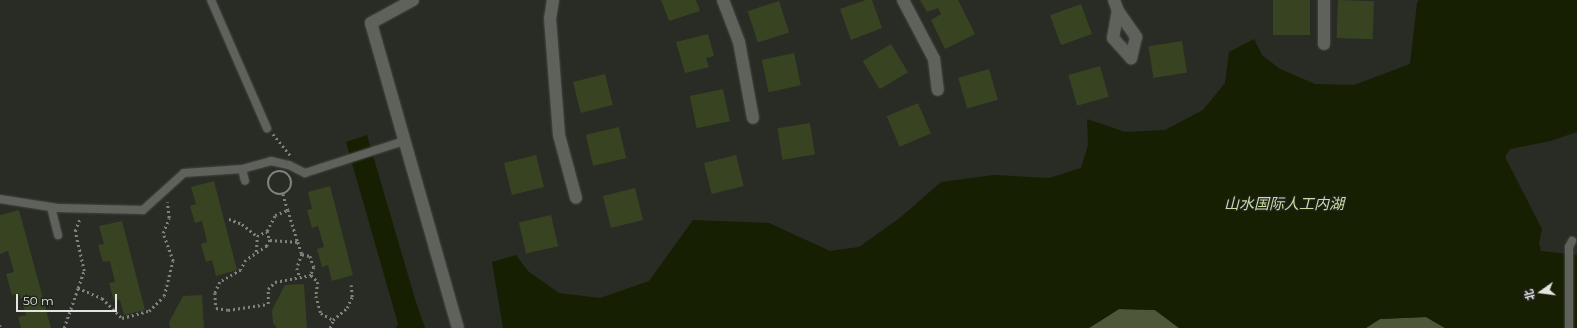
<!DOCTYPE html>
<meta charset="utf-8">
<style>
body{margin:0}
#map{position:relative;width:1577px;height:328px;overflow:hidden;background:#292b25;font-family:Montserrat,"Noto Sans SC",sans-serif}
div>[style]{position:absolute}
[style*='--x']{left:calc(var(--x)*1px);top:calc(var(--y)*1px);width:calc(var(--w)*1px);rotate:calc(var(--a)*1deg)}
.green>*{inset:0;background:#4d5839}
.water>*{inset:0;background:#161f01}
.building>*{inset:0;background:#384322;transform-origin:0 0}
.path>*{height:2.5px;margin-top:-1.25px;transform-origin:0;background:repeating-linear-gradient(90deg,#80827d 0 2px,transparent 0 5px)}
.path>.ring{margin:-1.25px;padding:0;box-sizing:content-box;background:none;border:2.5px solid #80827d;border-radius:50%}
.roads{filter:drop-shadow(0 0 1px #444641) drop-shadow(0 0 1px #444641)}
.lane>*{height:8px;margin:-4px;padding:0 4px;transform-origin:4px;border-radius:4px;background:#5f625b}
.street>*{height:12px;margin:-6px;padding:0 6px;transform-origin:6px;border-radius:6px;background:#5f625b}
span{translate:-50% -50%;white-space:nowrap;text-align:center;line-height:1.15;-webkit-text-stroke:3px #1f221c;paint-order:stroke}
.water-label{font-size:15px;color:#c9dea2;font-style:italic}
.north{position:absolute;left:1521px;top:272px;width:40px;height:40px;-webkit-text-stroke:3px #1f221c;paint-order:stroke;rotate:256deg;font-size:11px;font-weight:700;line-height:16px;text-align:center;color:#e4e5e1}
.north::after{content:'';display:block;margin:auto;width:14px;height:18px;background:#e4e5e1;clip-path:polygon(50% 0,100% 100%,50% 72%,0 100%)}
.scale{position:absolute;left:16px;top:294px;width:101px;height:18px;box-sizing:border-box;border:2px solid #e4e5e1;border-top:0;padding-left:5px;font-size:12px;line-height:14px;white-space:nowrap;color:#e4e5e1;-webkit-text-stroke:3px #1f221c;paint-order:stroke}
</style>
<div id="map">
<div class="green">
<i style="clip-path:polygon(1119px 309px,1155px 310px,1179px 328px,1089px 328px)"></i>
<i style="clip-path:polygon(1426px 317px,1445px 328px,1366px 328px,1380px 319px)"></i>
</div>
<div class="water">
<i style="clip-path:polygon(1419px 0,1577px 0,1577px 132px,1550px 141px,1510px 149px,1505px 157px,1542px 229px,1539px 243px,1541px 251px,1577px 255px,1577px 328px,1445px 328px,1426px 317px,1380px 319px,1366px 328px,1179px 328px,1155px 310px,1119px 309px,1089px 328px,503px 328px,492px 262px,516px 255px,528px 271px,559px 293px,600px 298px,649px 281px,693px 220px,769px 223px,830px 251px,859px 247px,901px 217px,941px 182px,994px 175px,1049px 178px,1081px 168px,1088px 145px,1087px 119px,1125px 132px,1165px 130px,1203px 110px,1225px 83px,1229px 52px,1254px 39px,1262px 55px,1280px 69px,1315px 84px,1354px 85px,1410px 64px,1417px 3px)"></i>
<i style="clip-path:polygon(367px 135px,415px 299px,425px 328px,396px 328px,398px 324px,346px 142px)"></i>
</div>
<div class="building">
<i style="clip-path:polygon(661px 0,696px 0,700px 11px,669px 21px)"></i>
<i style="clip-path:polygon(866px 0,872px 0,882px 28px,851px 40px,840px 9px)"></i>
<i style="clip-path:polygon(920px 0,958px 0,975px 34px,945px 49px,931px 20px,941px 14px,938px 8px,927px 12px)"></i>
<i style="left:1273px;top:0;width:37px;height:35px"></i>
<i style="left:1338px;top:0;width:36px;height:38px;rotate:2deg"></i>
<i style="left:779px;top:1px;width:33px;height:33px;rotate:72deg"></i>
<i style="left:1081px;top:4px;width:32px;height:33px;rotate:70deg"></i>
<i style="clip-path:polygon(708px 34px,714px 56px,706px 58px,709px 67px,685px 73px,676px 42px)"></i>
<i style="left:1182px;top:41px;width:32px;height:34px;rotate:81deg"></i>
<i style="left:891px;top:44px;width:33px;height:33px;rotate:59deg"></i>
<i style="left:794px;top:53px;width:33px;height:33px;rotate:78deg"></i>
<i style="left:1100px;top:66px;width:32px;height:33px;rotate:74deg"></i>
<i style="left:989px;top:69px;width:32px;height:32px;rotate:74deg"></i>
<i style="left:605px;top:74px;width:32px;height:33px;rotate:76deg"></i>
<i style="left:723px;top:89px;width:33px;height:34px;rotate:78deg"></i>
<i style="left:918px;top:103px;width:33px;height:34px;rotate:67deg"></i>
<i style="left:810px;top:123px;width:32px;height:33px;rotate:81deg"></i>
<i style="left:619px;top:127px;width:32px;height:34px;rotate:77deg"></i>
<i style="left:536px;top:155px;width:33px;height:33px;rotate:76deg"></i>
<i style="left:736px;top:155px;width:32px;height:33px;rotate:76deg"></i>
<i style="clip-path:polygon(214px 181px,237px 270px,216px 276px,212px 260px,206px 262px,201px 244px,207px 242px,202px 221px,195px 223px,190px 206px,196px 204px,191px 187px)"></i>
<i style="clip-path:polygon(330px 186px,353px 275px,332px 281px,328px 265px,322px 267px,317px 249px,324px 247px,318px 226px,312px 228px,307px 210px,312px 209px,308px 192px)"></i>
<i style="left:635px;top:188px;width:33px;height:33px;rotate:76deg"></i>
<i style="clip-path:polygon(19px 210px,51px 328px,21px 328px,18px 317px,26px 315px,19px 293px,12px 295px,6px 274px,14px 272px,8px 251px,0 254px,0 215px)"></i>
<i style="left:551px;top:215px;width:32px;height:33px;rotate:77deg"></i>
<i style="clip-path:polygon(122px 221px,145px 310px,124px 315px,120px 300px,114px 301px,109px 283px,115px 282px,110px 261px,103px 262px,98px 245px,104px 244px,99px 226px)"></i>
<i style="clip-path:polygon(304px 284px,307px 328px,277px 328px,273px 323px,272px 310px,285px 285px)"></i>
<i style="clip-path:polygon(202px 295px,204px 328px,170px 328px,169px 322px,183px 296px)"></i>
</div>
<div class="path">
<i style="--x:273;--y:134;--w:27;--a:51"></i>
<i class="ring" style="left:268px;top:171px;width:21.5px;height:21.5px"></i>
<i style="--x:283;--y:194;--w:17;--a:73"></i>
<i style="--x:229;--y:219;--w:14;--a:21"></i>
<i style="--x:242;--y:224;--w:19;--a:39"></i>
<i style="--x:267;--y:231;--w:18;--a:-63"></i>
<i style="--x:275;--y:215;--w:14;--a:-21"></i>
<i style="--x:288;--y:210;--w:34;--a:73"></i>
<i style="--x:270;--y:240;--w:28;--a:4"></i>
<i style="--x:298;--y:242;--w:13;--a:72"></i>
<i style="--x:302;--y:254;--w:15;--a:110"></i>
<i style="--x:297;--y:268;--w:10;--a:73"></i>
<i style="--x:256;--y:252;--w:16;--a:-86"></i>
<i style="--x:257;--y:236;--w:11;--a:-27"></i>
<i style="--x:267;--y:231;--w:9;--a:72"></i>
<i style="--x:270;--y:240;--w:7;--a:117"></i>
<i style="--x:267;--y:246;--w:25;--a:146"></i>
<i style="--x:246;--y:260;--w:11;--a:117"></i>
<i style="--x:241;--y:270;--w:24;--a:150"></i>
<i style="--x:220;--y:282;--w:12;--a:114"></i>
<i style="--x:215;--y:293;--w:15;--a:86"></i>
<i style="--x:216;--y:308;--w:12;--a:9"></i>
<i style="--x:228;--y:310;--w:40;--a:-8.5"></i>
<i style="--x:268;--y:304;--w:15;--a:-90"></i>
<i style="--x:268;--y:289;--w:10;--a:-45"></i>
<i style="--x:275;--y:282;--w:37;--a:-11"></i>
<i style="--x:311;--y:275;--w:10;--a:45"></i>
<i style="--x:318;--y:282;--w:14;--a:98"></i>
<i style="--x:316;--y:296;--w:18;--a:74"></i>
<i style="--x:321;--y:313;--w:14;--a:30"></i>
<i style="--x:302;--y:254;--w:8;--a:14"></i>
<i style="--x:310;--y:256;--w:12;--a:70"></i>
<i style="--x:314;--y:267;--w:9;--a:111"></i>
<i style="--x:78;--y:288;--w:18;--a:-71"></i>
<i style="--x:84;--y:271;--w:41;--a:-102.7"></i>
<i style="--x:75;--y:231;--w:14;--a:-69"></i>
<i style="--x:0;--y:325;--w:3;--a:90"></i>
<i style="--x:64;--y:328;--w:42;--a:-70.7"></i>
<i style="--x:78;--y:288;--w:26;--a:23"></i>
<i style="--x:102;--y:298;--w:28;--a:45"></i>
<i style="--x:122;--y:318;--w:28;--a:-15"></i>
<i style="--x:149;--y:311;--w:21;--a:-45"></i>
<i style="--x:164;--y:296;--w:36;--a:-76"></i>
<i style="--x:173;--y:261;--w:30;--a:-110"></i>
<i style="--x:163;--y:233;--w:16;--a:-68"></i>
<i style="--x:169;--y:218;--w:16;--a:-97"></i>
<i style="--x:330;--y:328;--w:9;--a:-69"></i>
<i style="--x:333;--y:320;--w:18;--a:-41"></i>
<i style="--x:347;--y:308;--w:12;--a:-66"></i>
<i style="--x:352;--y:297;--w:12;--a:-95"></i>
</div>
<div class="roads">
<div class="lane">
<i style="--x:211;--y:0;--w:140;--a:66.4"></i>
<i style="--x:242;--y:169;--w:12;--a:76"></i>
<i style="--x:0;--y:199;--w:58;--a:9"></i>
<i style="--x:57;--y:208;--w:86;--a:1.3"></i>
<i style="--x:143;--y:210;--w:55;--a:-42.1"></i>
<i style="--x:184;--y:173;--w:58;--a:-3.9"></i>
<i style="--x:242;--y:169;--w:30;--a:-15"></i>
<i style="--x:271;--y:161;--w:18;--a:13"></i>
<i style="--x:289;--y:165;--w:18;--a:27"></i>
<i style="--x:305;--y:173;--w:104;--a:-17.9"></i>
<i style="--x:51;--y:207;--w:29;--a:76"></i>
<i style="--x:1569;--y:328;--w:81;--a:-90"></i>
<i style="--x:1569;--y:247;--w:7;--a:-63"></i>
</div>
<div class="street">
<i style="--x:413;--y:0;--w:48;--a:151.3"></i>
<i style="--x:371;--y:23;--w:317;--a:74.1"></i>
<i style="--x:553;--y:0;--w:18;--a:99"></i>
<i style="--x:550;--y:18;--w:117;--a:85.6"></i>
<i style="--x:559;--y:135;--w:65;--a:74.9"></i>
<i style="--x:723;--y:0;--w:45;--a:69.1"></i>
<i style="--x:739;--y:42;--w:77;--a:79.6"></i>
<i style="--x:903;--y:0;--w:67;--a:62.3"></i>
<i style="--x:934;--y:59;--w:31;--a:83"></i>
<i style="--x:1114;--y:0;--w:12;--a:70"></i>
<i style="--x:1118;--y:11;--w:32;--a:55"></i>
<i style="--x:1136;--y:37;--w:22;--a:103"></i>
<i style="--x:1131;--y:58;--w:27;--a:-132"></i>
<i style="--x:1113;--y:38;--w:27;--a:-80"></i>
<i style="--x:1324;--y:44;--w:44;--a:-90"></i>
</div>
</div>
<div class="water-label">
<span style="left:1284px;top:204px">山水国际人工内湖</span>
</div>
<div class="north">北</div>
<div class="scale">50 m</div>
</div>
